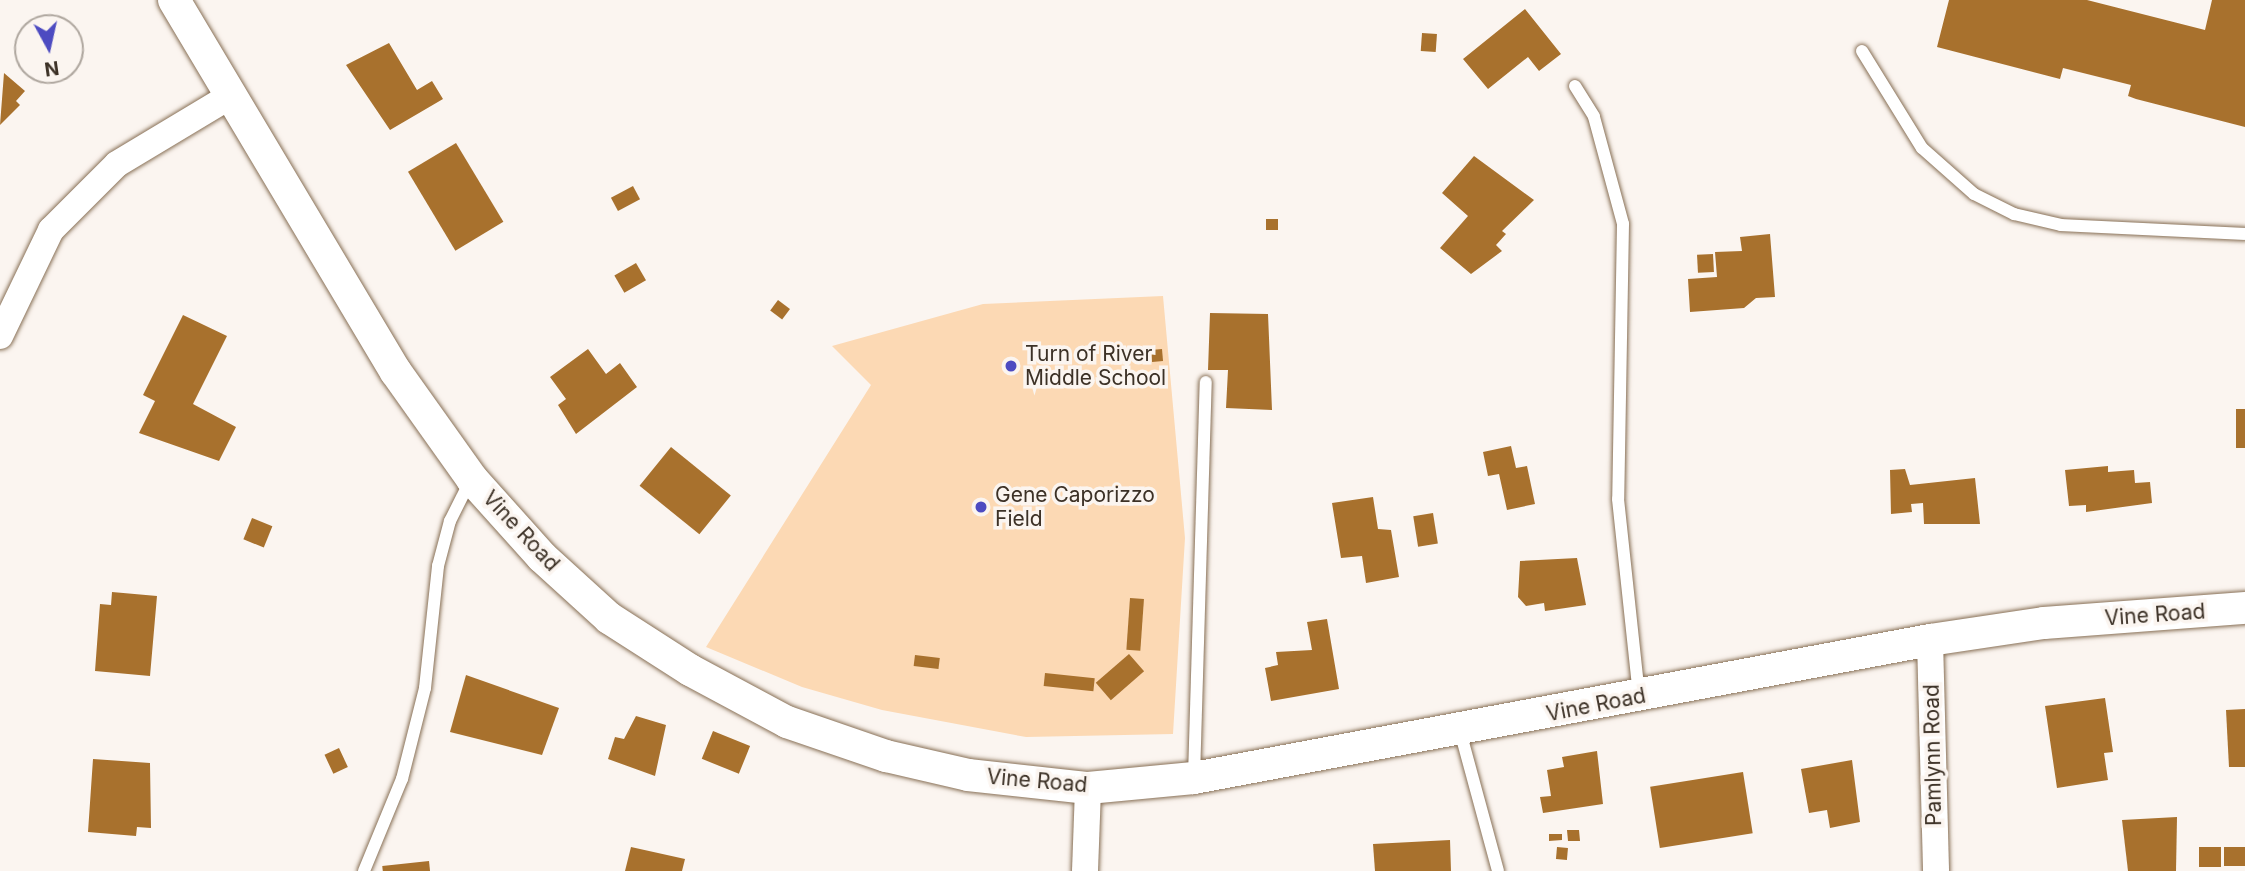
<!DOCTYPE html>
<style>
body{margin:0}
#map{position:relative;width:2245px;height:871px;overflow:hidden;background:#fbf5f0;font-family:Inter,sans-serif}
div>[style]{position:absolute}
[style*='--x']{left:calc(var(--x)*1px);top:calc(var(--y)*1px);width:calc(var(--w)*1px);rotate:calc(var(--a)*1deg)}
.green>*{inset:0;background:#fcd9b4}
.building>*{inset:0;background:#a8712d;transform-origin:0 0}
.roads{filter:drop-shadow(0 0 2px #887056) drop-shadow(0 0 2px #887056)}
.service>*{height:12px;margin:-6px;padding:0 6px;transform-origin:6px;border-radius:6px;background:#fff}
.minor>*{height:26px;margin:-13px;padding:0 13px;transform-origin:13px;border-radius:13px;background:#fff}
.tertiary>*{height:32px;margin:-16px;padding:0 16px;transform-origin:16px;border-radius:16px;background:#fff}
.dots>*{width:19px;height:19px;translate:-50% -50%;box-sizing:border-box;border:4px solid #fbf5f0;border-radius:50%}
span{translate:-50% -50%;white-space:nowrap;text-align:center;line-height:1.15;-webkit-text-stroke:7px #fbf5f0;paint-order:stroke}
.poi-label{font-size:21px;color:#3c3126}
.left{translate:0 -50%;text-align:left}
.street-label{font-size:21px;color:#3c3126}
.north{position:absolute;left:14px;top:14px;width:70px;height:70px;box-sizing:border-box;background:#fbf5f0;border:2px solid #afa79f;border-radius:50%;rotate:172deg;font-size:19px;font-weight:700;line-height:28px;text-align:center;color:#3c3126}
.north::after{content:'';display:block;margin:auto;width:24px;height:32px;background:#4d4bc1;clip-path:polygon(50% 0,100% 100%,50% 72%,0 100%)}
</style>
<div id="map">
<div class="green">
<i style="clip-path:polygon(1163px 296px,1185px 538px,1173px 734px,1026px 737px,882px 710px,802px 687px,706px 647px,871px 385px,832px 346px,983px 304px)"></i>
</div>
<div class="building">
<i style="clip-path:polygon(1949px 0,2087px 0,2205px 30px,2212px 0,2245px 0,2245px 127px,2136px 99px,2128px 96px,2131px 85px,2063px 68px,2060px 79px,1937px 47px)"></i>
<i style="clip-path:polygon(1525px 9px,1561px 54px,1539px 71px,1528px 57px,1488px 89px,1463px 59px)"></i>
<i style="left:1422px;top:33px;width:15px;height:18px;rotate:4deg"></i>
<i style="clip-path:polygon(389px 43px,417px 90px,432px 81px,443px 99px,390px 130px,346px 65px)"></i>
<i style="clip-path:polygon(4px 73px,25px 91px,16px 101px,20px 105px,0 125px)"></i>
<i style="left:456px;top:143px;width:92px;height:56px;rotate:59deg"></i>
<i style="clip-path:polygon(1474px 156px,1534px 200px,1502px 231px,1506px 234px,1496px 245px,1502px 251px,1471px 274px,1440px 248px,1468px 216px,1442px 193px)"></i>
<i style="left:633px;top:186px;width:15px;height:25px;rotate:62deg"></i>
<i style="left:1266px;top:219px;width:12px;height:11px"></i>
<i style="clip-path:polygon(1770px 234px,1775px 297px,1756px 298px,1744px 308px,1690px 312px,1688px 279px,1717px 277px,1715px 252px,1742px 251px,1740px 237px)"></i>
<i style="left:1713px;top:254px;width:18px;height:16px;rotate:87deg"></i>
<i style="left:636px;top:263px;width:20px;height:25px;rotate:60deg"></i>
<i style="left:778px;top:300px;width:15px;height:13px;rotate:37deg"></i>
<i style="clip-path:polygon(1210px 313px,1268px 314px,1272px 410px,1226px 408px,1228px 370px,1208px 370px)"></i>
<i style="clip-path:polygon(183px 315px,227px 336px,193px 404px,236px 427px,219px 461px,139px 433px,155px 401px,143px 395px)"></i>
<i style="clip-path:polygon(588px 349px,606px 374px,620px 363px,637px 387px,576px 434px,558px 405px,566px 399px,550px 377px)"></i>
<i style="left:1162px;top:349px;width:12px;height:11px;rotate:85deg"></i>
<i style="left:2236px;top:409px;width:9px;height:39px"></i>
<i style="clip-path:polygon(1511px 446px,1516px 468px,1527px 466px,1535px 504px,1507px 510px,1499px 474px,1488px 476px,1483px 452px)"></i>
<i style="left:671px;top:447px;width:77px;height:50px;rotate:39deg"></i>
<i style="clip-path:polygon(2108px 466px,2108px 472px,2134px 470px,2135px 483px,2150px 482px,2152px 503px,2086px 512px,2086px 505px,2069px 506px,2065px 470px)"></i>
<i style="clip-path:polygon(1905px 469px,1910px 485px,1975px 478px,1980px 524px,1924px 524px,1923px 503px,1911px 504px,1912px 512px,1891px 514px,1890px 470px)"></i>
<i style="clip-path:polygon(1373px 497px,1378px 529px,1391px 530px,1399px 577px,1366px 583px,1362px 556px,1341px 558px,1332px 503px)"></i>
<i style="left:1433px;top:513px;width:31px;height:20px;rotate:81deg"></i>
<i style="left:252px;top:518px;width:22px;height:23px;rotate:22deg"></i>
<i style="clip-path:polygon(1577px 558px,1586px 605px,1545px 611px,1544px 603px,1526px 606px,1518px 597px,1520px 561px)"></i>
<i style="clip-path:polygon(112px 592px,157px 596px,150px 676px,95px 671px,100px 604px,111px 605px)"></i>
<i style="left:1130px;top:598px;width:14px;height:52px;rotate:4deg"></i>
<i style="clip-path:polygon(1327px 619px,1339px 689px,1271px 701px,1265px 668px,1278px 665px,1276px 652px,1312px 650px,1307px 622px)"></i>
<i style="left:1129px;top:654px;width:23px;height:44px;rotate:49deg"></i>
<i style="left:915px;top:655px;width:25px;height:11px;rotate:7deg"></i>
<i style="left:1045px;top:673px;width:50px;height:13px;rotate:6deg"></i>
<i style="clip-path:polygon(466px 675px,559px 708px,542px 755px,450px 732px)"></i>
<i style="clip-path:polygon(2105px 698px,2113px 752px,2104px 753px,2108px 780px,2057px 788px,2045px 706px)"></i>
<i style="clip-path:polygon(2245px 709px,2245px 767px,2229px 767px,2226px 710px)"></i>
<i style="clip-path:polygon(636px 716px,666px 725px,655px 776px,608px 759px,615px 737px,624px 739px)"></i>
<i style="left:713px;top:731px;width:40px;height:30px;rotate:22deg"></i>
<i style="left:339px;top:748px;width:21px;height:16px;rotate:65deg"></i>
<i style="clip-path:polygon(1597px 751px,1603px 804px,1543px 813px,1540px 797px,1551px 796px,1547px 770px,1564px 767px,1562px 757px)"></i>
<i style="clip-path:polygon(93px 759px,150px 763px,151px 828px,137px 827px,136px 836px,88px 832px)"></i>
<i style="clip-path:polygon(1852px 760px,1860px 822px,1830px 828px,1827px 810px,1809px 813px,1801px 769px)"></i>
<i style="left:1743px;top:772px;width:62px;height:94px;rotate:81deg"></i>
<i style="clip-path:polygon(2177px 817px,2176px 871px,2128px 871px,2122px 820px)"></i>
<i style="clip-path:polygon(1567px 830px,1579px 830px,1580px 841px,1568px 841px)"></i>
<i style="clip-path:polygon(1549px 834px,1562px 834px,1562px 840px,1549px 841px)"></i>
<i style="clip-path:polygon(1450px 840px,1451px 871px,1375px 871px,1373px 844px)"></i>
<i style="clip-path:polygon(631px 847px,685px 859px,682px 871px,625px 871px)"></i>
<i style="left:1557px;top:847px;width:11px;height:12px;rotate:5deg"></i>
<i style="left:2199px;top:847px;width:22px;height:20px"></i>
<i style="left:2224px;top:847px;width:21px;height:19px"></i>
<i style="left:429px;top:861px;width:10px;height:47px;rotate:84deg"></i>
</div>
<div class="roads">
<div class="service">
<i style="--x:1862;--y:51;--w:114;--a:58.3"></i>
<i style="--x:1922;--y:148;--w:69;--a:41.5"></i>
<i style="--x:1974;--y:194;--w:45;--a:26.6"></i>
<i style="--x:2014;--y:214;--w:48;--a:13.2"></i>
<i style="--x:2061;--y:225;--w:184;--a:2.8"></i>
<i style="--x:1575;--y:86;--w:36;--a:58"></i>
<i style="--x:1594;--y:117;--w:111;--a:74.8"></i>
<i style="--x:1623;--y:224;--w:275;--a:91"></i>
<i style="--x:1618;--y:499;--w:196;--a:83.9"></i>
<i style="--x:1460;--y:731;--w:145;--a:74.8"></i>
<i style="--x:1194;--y:777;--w:395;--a:-88.3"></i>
<i style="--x:364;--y:871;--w:100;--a:-67.6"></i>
<i style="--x:402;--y:779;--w:94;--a:-75.8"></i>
<i style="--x:425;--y:688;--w:123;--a:-83.9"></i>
<i style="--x:438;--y:566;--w:47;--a:-75.1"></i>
<i style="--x:450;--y:521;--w:47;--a:-63.4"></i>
</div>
<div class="minor">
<i style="--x:0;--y:336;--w:118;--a:-64.3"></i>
<i style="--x:51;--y:230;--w:93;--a:-45"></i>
<i style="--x:117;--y:164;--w:134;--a:-31"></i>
<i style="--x:1930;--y:640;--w:231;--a:88.5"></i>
<i style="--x:1085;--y:871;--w:83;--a:-87.9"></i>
</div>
<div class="tertiary">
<i style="--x:174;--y:0;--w:433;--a:59.2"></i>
<i style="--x:396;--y:372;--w:131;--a:54.6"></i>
<i style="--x:472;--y:479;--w:105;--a:48.1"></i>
<i style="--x:542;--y:557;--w:91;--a:42.3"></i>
<i style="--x:609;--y:618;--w:96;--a:32.7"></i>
<i style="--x:690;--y:670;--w:110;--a:28.2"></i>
<i style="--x:787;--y:722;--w:105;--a:19"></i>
<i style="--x:886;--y:756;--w:84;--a:13"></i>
<i style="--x:968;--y:775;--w:121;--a:6.2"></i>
<i style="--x:1088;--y:788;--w:106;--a:-5.4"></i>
<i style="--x:1194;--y:778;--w:749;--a:-10.62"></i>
<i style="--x:1930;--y:640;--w:115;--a:-8.5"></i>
<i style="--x:2044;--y:623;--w:202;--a:-4.3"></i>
</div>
</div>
<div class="dots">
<i style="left:1011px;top:366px;background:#4d4bc1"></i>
<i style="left:981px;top:507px;background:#4d4bc1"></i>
</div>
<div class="poi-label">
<span class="left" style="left:1025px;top:366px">Turn of River<br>Middle School</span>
<span class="left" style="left:995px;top:507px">Gene Caporizzo<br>Field</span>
</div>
<div class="street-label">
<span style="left:521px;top:531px;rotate:47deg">Vine Road</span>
<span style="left:2155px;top:615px;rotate:-4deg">Vine Road</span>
<span style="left:1596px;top:705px;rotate:-11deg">Vine Road</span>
<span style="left:1933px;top:755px;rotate:-91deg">Pamlynn Road</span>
<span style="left:1037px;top:781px;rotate:5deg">Vine Road</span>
</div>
<div class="north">N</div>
</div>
